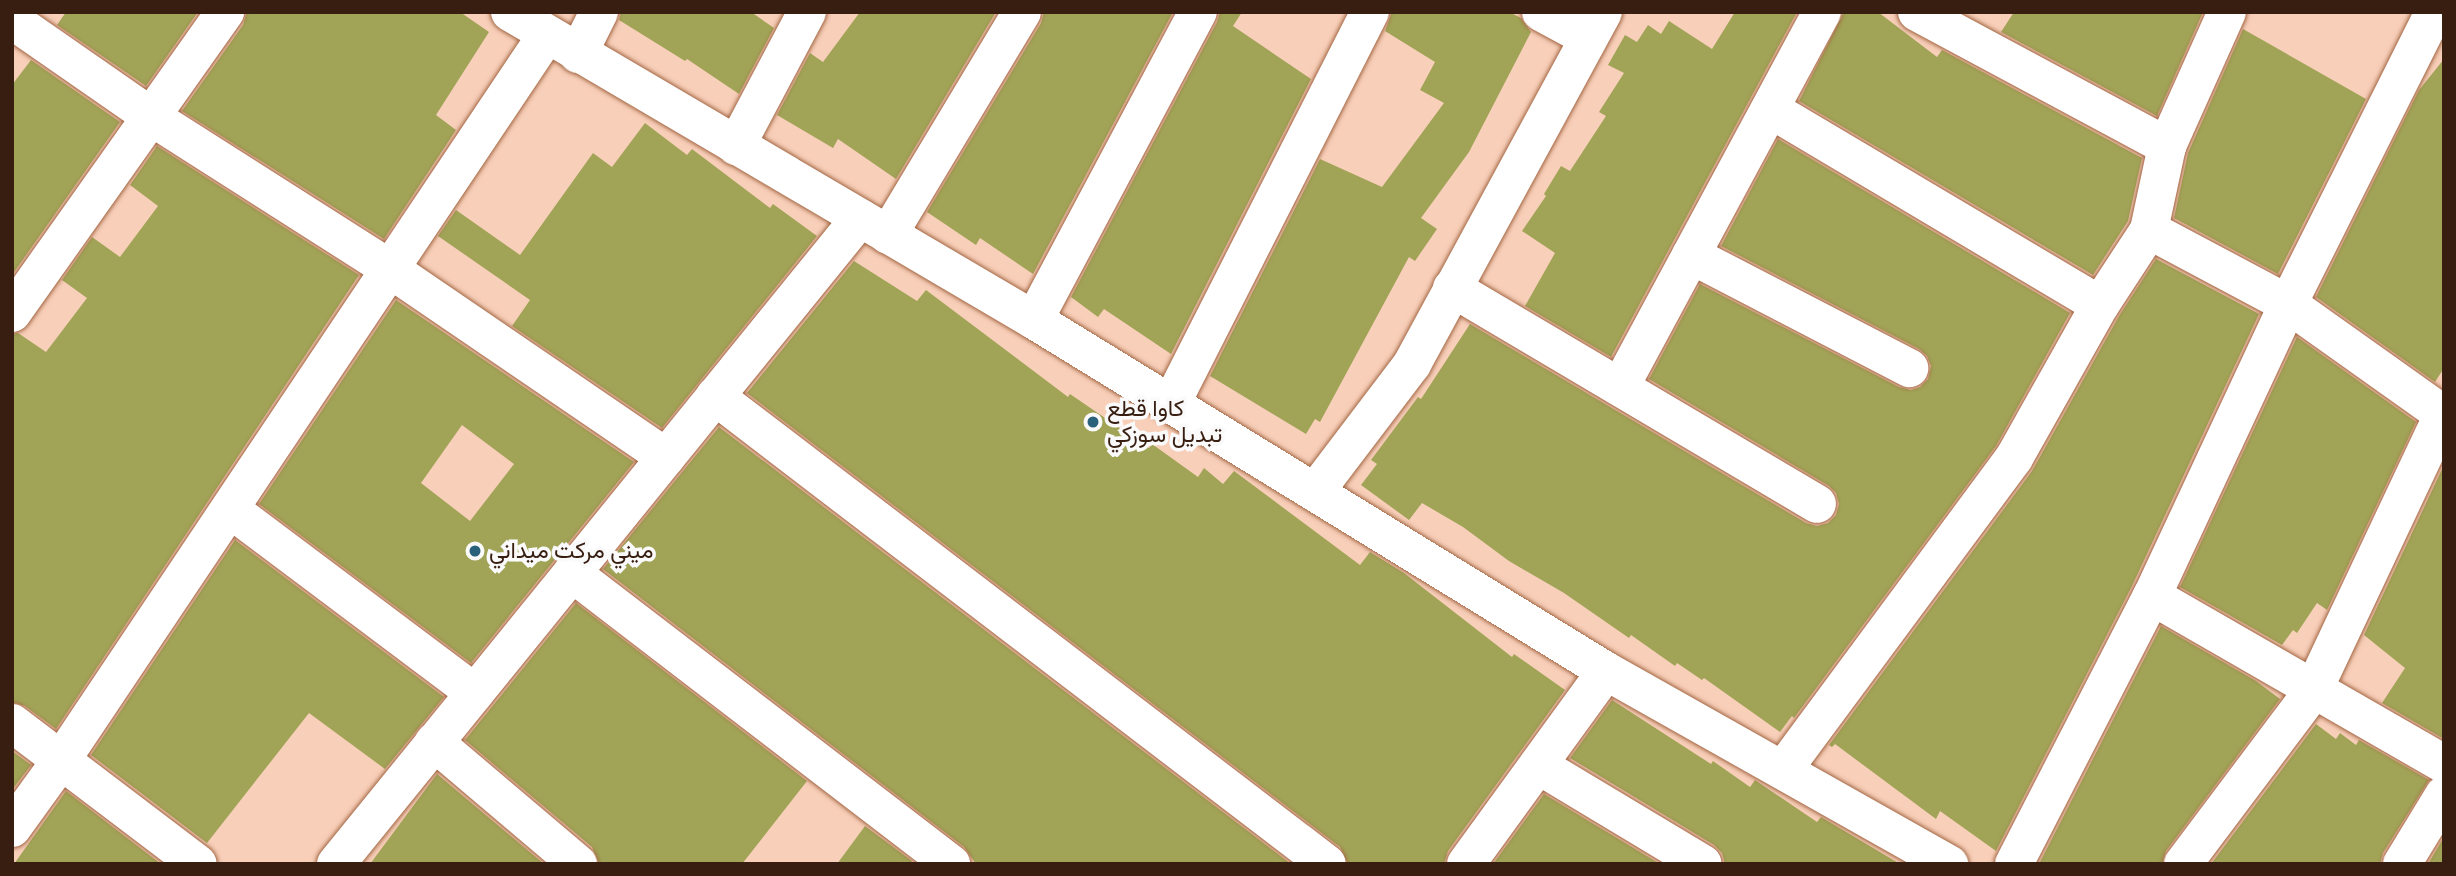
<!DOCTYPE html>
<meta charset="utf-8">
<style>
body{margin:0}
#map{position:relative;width:2456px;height:876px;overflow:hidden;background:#f8cfb9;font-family:Karla,Vazirmatn,sans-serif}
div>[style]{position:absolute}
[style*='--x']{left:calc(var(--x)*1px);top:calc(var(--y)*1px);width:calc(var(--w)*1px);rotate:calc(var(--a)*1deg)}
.building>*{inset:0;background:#a1a457}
.roads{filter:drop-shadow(0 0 2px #a26643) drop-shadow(0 0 2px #a26643)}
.street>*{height:38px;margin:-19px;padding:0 19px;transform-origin:19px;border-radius:19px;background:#fff}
.secondary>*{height:38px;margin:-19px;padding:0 19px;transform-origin:19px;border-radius:19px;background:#fff}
.dots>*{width:19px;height:19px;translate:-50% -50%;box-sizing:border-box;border:4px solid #fafafa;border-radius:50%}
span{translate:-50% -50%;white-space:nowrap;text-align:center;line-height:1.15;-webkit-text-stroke:7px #fafafa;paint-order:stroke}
.poi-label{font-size:23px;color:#371e10}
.left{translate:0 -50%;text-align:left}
.frame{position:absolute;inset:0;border:14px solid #371e10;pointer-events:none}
</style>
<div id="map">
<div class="building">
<i style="clip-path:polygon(66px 12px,198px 12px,146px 86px,57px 25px)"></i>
<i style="clip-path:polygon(247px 12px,460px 12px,489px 32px,436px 115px,456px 130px,384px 239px,182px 111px,243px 25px)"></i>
<i style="clip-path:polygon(621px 12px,751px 12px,774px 28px,739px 94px,687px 59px,685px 61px,619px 20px)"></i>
<i style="clip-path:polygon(860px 12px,996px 12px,896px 179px,838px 139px,833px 148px,777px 115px,810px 53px,823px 62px)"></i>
<i style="clip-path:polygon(1044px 12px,1173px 12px,1033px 274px,980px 238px,976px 245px,927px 212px,1041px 23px)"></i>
<i style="clip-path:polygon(1220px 12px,1242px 12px,1233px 26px,1311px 79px,1171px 354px,1104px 309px,1098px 317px,1071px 297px,1217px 22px)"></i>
<i style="clip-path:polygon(1392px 12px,1509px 12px,1521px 18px,1531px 32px,1469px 152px,1421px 218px,1437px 229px,1415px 261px,1409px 257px,1320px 422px,1315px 419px,1306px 434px,1210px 376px,1320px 159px,1382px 187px,1444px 103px,1420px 90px,1435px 62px,1385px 31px)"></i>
<i style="clip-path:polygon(1735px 12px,1797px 12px,1611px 357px,1525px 306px,1555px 253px,1522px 231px,1546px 196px,1544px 194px,1561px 166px,1570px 171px,1606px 116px,1599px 112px,1624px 73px,1608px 65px,1625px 35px,1637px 42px,1648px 25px,1661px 34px,1669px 21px,1712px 49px)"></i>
<i style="clip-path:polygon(1844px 12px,1878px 12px,1937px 57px,1942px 50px,2142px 158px,2128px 221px,2093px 275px,1799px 101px)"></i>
<i style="clip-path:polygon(2014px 12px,2203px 12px,2157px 116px,2001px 32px)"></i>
<i style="clip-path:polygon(2243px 29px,2366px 99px,2278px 274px,2174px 218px,2188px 153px)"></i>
<i style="clip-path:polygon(2444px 59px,2444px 368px,2435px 382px,2316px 297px,2419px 90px)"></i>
<i style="clip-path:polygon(31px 60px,120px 122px,12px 275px,12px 85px)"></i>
<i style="clip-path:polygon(645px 123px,687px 155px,692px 149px,770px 208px,773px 204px,817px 236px,662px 428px,512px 326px,530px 300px,438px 236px,456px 210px,520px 255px,593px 153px,612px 167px)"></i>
<i style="clip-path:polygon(1778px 139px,2070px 313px,1996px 446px,1794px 718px,1792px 716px,1780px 732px,1704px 678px,1702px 680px,1677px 663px,1675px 666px,1631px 635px,1629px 638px,1564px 593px,1509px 561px,1463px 527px,1422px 503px,1409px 520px,1361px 485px,1377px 464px,1371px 460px,1418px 397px,1421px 399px,1470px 324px,1806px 523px,1817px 526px,1828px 523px,1836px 515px,1839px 504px,1836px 493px,1829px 486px,1649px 379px,1700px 284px,1899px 387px,1911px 390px,1920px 387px,1928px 379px,1931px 366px,1927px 356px,1919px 349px,1721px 246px)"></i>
<i style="clip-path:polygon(157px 146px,359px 275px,56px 729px,25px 706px,12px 702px,12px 334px,18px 333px,46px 352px,87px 298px,62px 280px,92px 237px,120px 257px,158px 206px,130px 185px)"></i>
<i style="clip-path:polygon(2156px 259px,2259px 314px,2132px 586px,1996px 851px,1940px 811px,1936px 819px,1835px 744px,1832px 747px,1829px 745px,2032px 471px,2119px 316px)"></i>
<i style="clip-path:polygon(854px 261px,917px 301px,926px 290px,1068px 397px,1070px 394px,1149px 448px,1152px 444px,1198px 477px,1204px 468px,1223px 484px,1234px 471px,1360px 565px,1370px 552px,1404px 573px,1512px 657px,1514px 654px,1565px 690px,1448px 851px,1444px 864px,1348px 864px,1340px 847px,747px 393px)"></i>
<i style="clip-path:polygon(evenodd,396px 300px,634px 462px,471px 663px,259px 504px,396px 300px,462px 425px,514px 464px,470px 521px,421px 483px,462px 425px)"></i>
<i style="clip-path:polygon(2297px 337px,2416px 422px,2327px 610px,2317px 603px,2297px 633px,2293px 630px,2282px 645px,2180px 587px)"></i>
<i style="clip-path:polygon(719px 427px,1291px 864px,976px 864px,964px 847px,603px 569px)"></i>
<i style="clip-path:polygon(2444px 465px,2444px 739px,2382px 703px,2405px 668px,2364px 635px)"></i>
<i style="clip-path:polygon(235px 540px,444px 697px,385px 769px,309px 713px,207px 843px,91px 755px)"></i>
<i style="clip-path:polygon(576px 603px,807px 781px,742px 864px,599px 864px,592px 847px,465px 740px)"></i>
<i style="clip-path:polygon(2161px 626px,2256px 681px,2280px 699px,2166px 851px,2162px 864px,2039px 864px)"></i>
<i style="clip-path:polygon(1612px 700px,1711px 764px,1713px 761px,1750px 787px,1755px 780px,1817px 822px,1821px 817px,1900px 864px,1725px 864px,1722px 853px,1714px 845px,1570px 758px)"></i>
<i style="clip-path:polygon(2316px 724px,2336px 739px,2340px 733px,2356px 745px,2359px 740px,2429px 780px,2383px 853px,2380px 864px,2211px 864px)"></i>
<i style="clip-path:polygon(12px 751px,31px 765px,12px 790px)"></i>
<i style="clip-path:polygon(437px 774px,544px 864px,370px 864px)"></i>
<i style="clip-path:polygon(66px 791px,161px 864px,14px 864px)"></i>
<i style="clip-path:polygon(1544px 794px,1660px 864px,1493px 864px)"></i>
<i style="clip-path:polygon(865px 826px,912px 861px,910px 864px,837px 864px)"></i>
<i style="clip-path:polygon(2444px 837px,2444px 864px,2428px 864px)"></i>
</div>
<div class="roads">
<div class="street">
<i style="--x:1541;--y:12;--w:52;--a:28.5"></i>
<i style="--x:1917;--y:12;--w:284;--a:28.2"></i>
<i style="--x:12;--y:20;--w:168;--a:34.8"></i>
<i style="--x:150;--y:116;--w:285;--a:32.5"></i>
<i style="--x:390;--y:269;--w:334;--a:34.3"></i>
<i style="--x:578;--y:54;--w:47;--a:-63.4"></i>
<i style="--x:1770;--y:109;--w:384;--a:30.7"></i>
<i style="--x:736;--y:146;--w:152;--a:-62.1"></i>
<i style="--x:2149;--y:230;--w:157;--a:28"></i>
<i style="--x:2288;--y:304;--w:191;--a:35.4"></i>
<i style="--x:888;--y:235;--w:260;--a:-59"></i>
<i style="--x:1691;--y:255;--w:246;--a:27.4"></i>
<i style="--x:1452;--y:288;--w:424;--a:30.6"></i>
<i style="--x:12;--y:313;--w:369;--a:-54.7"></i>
<i style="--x:1034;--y:320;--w:349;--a:-62"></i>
<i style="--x:1620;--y:387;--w:426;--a:-61.7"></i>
<i style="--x:715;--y:396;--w:770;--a:37.41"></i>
<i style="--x:1171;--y:404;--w:440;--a:-63.1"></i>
<i style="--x:1315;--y:492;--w:161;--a:-52.8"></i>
<i style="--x:1412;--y:364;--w:400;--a:-61.5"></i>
<i style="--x:230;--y:509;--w:306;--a:36.9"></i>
<i style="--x:572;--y:573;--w:478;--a:37.5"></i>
<i style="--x:2152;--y:596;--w:337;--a:29.9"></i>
<i style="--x:12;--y:723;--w:233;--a:37.2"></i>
<i style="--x:434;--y:742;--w:189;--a:40.3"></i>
<i style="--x:1538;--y:765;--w:192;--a:31"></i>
<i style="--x:1783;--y:770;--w:388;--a:-53.5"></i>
<i style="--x:2014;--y:458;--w:176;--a:-60.7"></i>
<i style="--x:2100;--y:305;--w:90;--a:-56.8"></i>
<i style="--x:2149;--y:230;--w:86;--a:-77.9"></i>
<i style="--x:2167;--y:146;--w:147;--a:-65.9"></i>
<i style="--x:12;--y:828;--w:85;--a:-54.1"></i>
<i style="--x:62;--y:759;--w:870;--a:-56.2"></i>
<i style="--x:336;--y:864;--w:832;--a:-50.95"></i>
<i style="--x:1466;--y:864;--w:238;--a:-54"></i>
<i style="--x:2014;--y:864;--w:301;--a:-62.8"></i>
<i style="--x:2152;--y:596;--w:322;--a:-65"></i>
<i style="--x:2288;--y:304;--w:326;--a:-63.4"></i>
<i style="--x:2183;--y:864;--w:216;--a:-53.1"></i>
<i style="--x:2313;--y:691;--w:307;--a:-64.8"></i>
<i style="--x:2402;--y:864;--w:81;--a:-58.7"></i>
</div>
<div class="secondary">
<i style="--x:510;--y:12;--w:608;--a:30.45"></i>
<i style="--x:1034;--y:320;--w:671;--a:31.53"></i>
<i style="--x:1606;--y:671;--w:394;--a:29.4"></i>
</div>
</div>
<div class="dots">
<i style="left:1093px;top:422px;background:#2a627c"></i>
<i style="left:475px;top:551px;background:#2a627c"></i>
</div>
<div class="poi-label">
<span class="left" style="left:1107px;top:422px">كاوا قطع<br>تبديل سوزكي</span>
<span class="left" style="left:489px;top:551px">ميني مركت ميداني</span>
</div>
<div class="frame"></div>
</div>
